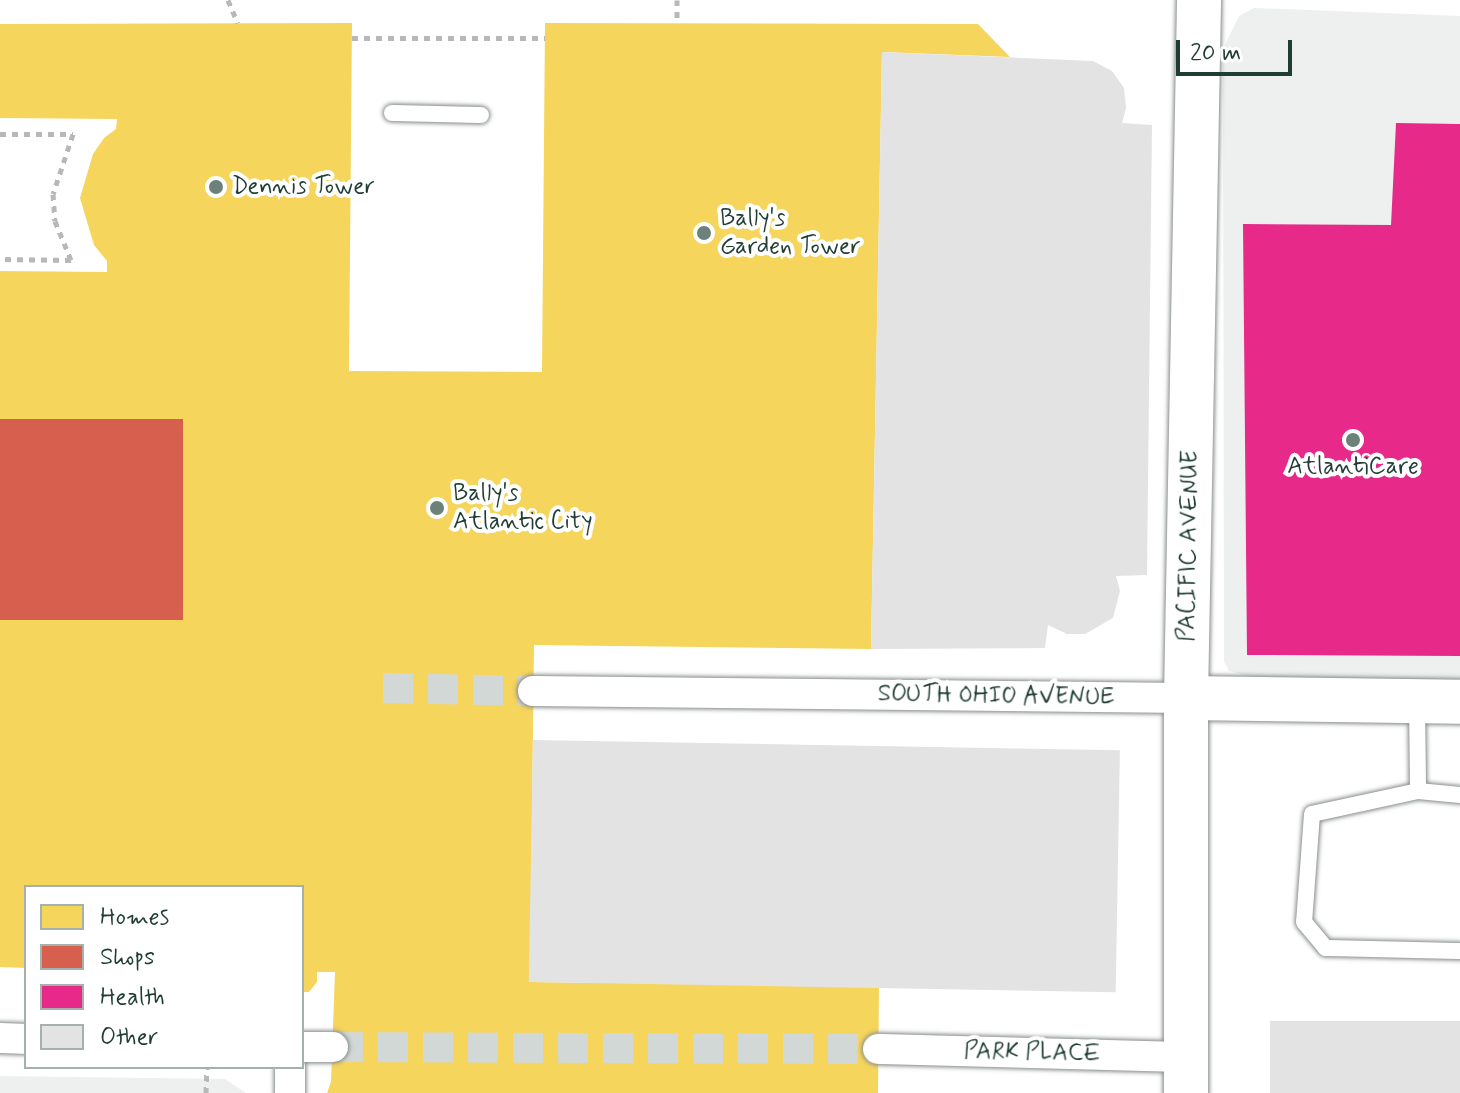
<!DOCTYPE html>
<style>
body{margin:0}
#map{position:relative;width:1460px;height:1093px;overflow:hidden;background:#fff;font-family:Mynerve,sans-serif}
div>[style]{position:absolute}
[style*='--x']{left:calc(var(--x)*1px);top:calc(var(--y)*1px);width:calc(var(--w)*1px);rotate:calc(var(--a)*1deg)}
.built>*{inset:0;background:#edf0ef}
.homes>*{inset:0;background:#f6d55c}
.shops>*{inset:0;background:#d6604d;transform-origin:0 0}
.health>*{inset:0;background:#e7298a}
.building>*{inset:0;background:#e2e3e2;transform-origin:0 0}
.street-tunnel>*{height:30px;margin-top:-15px;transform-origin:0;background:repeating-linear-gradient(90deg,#d2d8d6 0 30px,transparent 0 45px)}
.path>*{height:5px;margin-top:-2.5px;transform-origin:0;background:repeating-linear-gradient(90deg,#b6b9b8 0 6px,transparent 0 12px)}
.roads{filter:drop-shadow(0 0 2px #898f8d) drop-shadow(0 0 2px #898f8d)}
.lane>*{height:16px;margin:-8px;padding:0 8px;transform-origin:8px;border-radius:8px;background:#fff}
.street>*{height:30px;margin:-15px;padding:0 15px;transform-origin:15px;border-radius:15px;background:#fff}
.secondary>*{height:44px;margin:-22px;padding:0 22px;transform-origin:22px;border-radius:22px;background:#fff}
.dots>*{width:22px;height:22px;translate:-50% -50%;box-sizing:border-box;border:4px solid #fff;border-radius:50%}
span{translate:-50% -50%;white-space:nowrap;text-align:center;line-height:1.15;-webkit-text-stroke:8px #fff;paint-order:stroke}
.poi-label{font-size:24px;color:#1f3d34}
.left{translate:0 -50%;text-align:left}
.street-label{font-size:24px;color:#1f3d34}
.legend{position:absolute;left:24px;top:885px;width:280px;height:184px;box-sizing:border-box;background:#fff;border:2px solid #a5b1ae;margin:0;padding:10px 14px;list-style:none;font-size:24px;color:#1f3d34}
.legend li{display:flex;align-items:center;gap:16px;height:40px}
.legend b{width:40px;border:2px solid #a5b1ae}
.scale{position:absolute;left:1176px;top:40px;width:116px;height:36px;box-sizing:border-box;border:4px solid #1f3d34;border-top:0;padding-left:10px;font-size:24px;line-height:28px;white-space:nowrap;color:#1f3d34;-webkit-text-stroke:6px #fff;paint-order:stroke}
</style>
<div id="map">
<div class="built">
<i style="clip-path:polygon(1254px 8px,1460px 16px,1460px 681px,1260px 679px,1229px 671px,1224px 661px,1223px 49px,1239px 16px)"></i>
<i style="clip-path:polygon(0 1076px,225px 1079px,246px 1093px,0 1093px)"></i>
</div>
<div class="homes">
<i style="clip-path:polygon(352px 23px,349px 371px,542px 372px,545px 23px,978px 24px,1010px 57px,882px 52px,871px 649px,534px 645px,530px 982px,879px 986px,878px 1093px,327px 1093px,331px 1082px,335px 972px,317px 972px,317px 982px,309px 992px,302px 992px,302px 887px,26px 887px,26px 968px,0 967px,0 271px,107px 272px,107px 261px,94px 245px,80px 198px,93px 154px,104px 138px,116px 129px,117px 119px,0 118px,0 24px)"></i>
</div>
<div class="shops">
<i style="left:0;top:419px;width:183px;height:201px"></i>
</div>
<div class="health">
<i style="clip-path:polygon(1396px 123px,1460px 124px,1460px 656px,1247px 655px,1243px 224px,1391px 225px)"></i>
</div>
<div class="building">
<i style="clip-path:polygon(882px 52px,1093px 61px,1112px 71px,1124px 88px,1126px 108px,1122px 123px,1152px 125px,1147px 575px,1116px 576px,1120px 591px,1113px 618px,1085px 634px,1067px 634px,1048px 625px,1045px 648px,871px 649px)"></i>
<i style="left:533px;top:740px;width:587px;height:242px;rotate:1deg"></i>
<i style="left:1270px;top:1021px;width:190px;height:72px"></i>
</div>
<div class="street-tunnel">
<i style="--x:383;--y:688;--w:150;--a:1.1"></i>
<i style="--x:333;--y:1047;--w:545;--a:0.21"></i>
</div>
<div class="path">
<i style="--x:228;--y:0;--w:25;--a:67"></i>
<i style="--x:677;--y:0;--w:23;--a:90"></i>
<i style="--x:352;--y:38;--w:193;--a:0"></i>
<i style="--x:0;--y:134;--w:73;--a:0"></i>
<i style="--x:73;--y:134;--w:63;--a:108.4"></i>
<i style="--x:53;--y:194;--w:27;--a:86"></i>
<i style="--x:55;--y:221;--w:42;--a:67.7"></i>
<i style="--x:71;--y:260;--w:71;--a:-179.2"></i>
<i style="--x:206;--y:1093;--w:26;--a:-88"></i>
</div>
<div class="roads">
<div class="lane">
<i style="--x:392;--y:113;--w:89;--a:1.3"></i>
<i style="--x:1417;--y:703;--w:88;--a:89.3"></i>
<i style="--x:1460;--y:795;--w:42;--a:-174.6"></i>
<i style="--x:1418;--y:791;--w:108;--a:167.8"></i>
<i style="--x:1312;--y:814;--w:108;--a:94.2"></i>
<i style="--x:1304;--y:922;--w:34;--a:50"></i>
<i style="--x:1326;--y:948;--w:134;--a:1.3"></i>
</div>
<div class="street">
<i style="--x:533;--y:691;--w:653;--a:0.61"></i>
<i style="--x:0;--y:1038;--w:26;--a:2"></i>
<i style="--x:302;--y:1047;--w:31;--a:0"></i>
<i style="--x:878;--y:1049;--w:308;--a:1.5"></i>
<i style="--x:290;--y:1093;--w:26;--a:-90"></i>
</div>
<div class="secondary">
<i style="--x:1186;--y:698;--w:274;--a:0.8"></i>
<i style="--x:1186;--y:1093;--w:395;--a:-90"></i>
<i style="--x:1186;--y:698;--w:698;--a:-88.93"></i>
</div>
</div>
<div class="dots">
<i style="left:216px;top:187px;background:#6d817b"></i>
<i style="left:704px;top:233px;background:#6d817b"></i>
<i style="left:1353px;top:440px;background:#6d817b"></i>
<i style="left:437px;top:508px;background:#6d817b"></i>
</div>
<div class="poi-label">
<span class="left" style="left:232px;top:187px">Dennis Tower</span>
<span class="left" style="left:720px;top:233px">Bally's<br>Garden Tower</span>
<span style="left:1353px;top:467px">AtlantiCare</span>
<span class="left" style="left:453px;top:508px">Bally's<br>Atlantic City</span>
</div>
<div class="street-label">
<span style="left:1189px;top:546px;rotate:-89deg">PACIFIC AVENUE</span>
<span style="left:996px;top:696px;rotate:1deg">SOUTH OHIO AVENUE</span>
<span style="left:1032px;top:1053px;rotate:1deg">PARK PLACE</span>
</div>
<ul class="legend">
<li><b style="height:22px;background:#f6d55c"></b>Homes</li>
<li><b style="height:22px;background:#d6604d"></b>Shops</li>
<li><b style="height:22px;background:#e7298a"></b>Health</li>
<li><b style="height:22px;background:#e2e3e2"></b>Other</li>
</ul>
<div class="scale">20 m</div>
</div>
